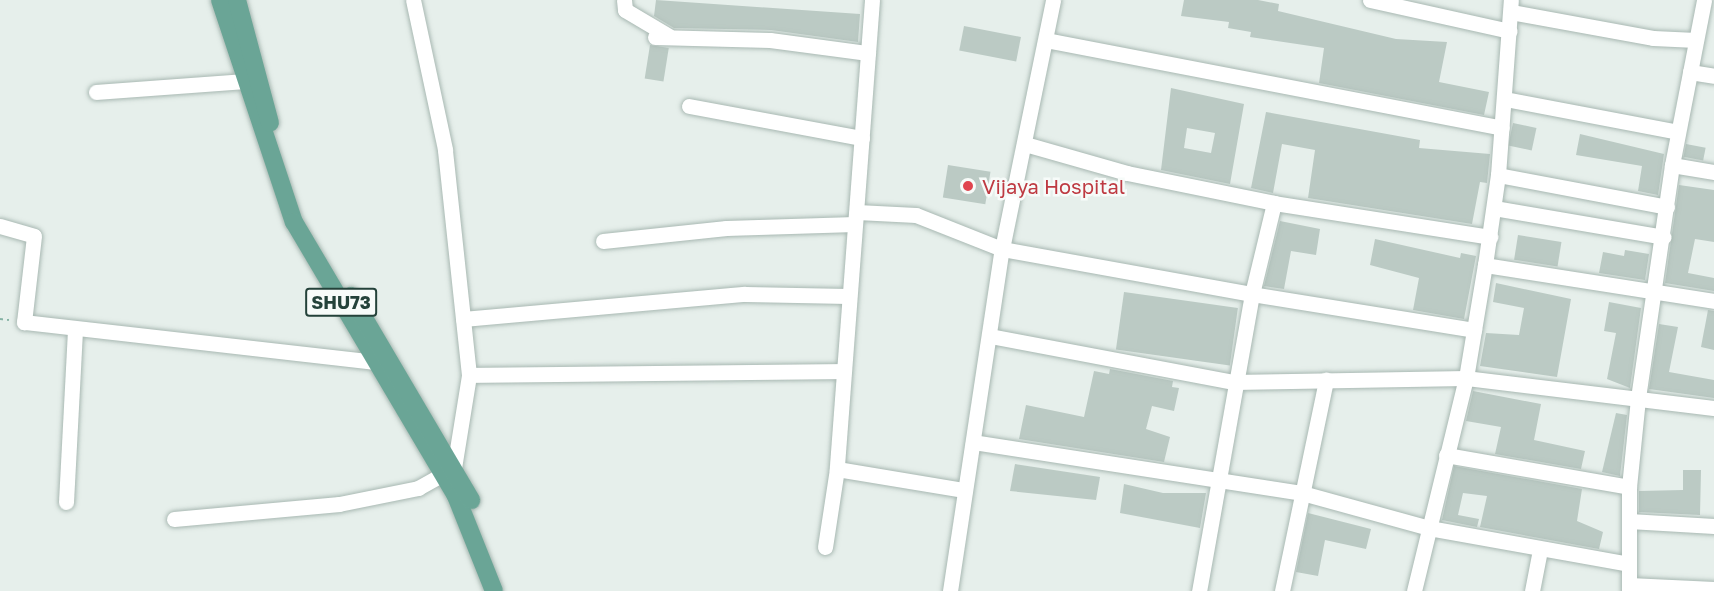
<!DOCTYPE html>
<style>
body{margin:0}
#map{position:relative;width:1714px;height:591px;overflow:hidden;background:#e6efeb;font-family:"Golos Text",sans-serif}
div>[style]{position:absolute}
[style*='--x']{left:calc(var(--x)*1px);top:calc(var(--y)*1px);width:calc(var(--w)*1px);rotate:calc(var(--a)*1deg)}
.building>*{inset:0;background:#bbcac4;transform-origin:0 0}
.path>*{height:2px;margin-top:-1px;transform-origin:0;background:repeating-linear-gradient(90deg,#86b3a5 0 3px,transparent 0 7.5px)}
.roads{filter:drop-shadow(0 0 2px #a8b8b2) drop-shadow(0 0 2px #a8b8b2)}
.minor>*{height:15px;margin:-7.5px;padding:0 7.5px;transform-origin:7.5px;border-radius:7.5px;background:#fff}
.major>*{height:18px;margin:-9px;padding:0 9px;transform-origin:9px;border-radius:9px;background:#6aa596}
.dots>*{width:16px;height:16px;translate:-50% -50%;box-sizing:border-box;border:3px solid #f7fbf9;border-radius:50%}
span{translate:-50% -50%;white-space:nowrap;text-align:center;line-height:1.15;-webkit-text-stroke:5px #f7fbf9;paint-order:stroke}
.shield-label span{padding:2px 4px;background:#f7fbf9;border:2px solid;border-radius:4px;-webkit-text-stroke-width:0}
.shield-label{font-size:18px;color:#24423a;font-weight:700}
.health-label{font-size:20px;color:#be3a42}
.left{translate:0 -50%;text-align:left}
</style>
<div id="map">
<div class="building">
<i style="clip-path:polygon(656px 0,860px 14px,858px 42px,771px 30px,674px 28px,654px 16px)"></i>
<i style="clip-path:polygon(1184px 0,1258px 0,1279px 4px,1278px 11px,1396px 39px,1447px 42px,1439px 82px,1489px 92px,1484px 115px,1319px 83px,1324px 48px,1250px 37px,1251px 32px,1228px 28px,1229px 22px,1181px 16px)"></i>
<i style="left:964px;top:26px;width:58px;height:25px;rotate:11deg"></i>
<i style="left:650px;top:45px;width:19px;height:34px;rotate:9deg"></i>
<i style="clip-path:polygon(evenodd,1171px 88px,1244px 104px,1230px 184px,1161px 170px,1171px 88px,1187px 128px,1215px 133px,1211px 153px,1184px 148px,1187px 128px)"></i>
<i style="clip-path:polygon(1266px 112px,1420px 140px,1419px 148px,1490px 154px,1487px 183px,1480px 182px,1472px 224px,1308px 198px,1315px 150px,1282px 144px,1273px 193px,1251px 188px)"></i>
<i style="left:1513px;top:123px;width:24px;height:23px;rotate:12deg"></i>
<i style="clip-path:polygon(1580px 134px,1664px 154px,1658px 195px,1638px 191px,1642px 166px,1576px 155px)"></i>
<i style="left:1686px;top:144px;width:20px;height:13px;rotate:11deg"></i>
<i style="left:948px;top:165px;width:43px;height:33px;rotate:9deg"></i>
<i style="clip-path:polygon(1679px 185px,1714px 190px,1714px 242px,1695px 239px,1688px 273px,1714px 278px,1714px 291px,1665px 283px)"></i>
<i style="clip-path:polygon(1280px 221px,1320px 229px,1316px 255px,1291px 251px,1284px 289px,1264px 286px)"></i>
<i style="left:1518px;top:235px;width:44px;height:25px;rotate:9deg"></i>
<i style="clip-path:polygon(1375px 239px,1460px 258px,1461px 253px,1476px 256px,1464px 319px,1413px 310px,1419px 278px,1370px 265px)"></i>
<i style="clip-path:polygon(1625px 250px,1649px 254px,1645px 280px,1599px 273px,1603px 252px,1624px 256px)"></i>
<i style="clip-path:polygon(1496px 283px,1571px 299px,1557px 377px,1480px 366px,1486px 333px,1519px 335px,1524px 308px,1493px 302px)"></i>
<i style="left:1124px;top:292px;width:115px;height:58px;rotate:8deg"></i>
<i style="clip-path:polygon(1609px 302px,1641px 308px,1630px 388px,1607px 379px,1616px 333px,1604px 331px)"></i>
<i style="clip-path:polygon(1708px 310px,1714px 311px,1714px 350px,1701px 347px)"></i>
<i style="clip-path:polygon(1659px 324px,1678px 327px,1669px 372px,1714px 380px,1714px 398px,1649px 389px)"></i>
<i style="clip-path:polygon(1110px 369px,1173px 381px,1172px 387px,1179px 388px,1174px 411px,1152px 406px,1146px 429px,1170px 437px,1164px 462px,1019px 439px,1026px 405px,1084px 417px,1094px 371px,1109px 374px)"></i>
<i style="clip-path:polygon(1473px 391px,1541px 404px,1534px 440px,1585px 451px,1581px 469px,1495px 454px,1501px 427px,1466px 421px)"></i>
<i style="clip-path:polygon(1616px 413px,1627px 415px,1620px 476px,1602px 472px)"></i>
<i style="clip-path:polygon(1015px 464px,1100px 477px,1096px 500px,1010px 491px)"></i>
<i style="clip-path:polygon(1454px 466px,1582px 489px,1577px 521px,1603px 532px,1599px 549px,1480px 527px,1487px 496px,1463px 493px,1458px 515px,1479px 519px,1477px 527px,1442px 520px)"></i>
<i style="clip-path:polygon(1683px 470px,1701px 470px,1700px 515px,1639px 512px,1639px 491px,1683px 490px)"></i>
<i style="clip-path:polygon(1124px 484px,1163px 493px,1206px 493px,1200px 528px,1120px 513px)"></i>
<i style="clip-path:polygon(1308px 513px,1371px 529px,1366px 549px,1325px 540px,1318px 576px,1296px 572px)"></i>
</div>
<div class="path">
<i style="--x:0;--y:319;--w:9;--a:6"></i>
</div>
<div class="roads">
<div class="minor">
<i style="--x:624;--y:0;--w:10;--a:84"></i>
<i style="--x:625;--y:10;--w:51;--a:30.6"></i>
<i style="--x:872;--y:0;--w:470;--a:94.3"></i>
<i style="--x:837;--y:469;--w:129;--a:9.4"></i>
<i style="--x:1370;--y:0;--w:143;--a:12.5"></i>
<i style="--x:1511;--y:12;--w:144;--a:10.4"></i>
<i style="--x:1653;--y:38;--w:43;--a:2.7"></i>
<i style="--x:655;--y:37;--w:115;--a:1.5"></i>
<i style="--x:770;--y:40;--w:99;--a:7.6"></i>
<i style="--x:1046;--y:40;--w:464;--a:10.9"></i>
<i style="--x:1690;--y:72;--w:24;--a:9"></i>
<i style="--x:96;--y:92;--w:149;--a:-4.2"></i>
<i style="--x:1505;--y:99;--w:176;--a:10.8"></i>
<i style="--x:689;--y:106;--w:176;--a:10.5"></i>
<i style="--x:1025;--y:144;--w:106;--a:15.9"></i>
<i style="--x:1127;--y:173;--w:150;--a:11.5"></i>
<i style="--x:1274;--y:203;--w:219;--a:8.9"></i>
<i style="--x:1672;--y:165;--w:43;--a:9.5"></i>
<i style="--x:1498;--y:175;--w:172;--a:10.7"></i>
<i style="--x:1274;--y:203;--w:94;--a:103.6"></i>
<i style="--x:1252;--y:294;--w:225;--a:9.2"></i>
<i style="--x:1494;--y:208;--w:172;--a:9.7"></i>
<i style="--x:857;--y:212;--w:59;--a:2.9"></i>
<i style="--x:916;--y:215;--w:92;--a:21.6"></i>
<i style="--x:1002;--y:249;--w:254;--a:10.2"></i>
<i style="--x:1252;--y:294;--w:302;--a:100.1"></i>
<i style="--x:0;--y:226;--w:35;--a:16"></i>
<i style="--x:34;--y:236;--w:87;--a:96.6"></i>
<i style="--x:24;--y:322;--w:353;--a:6.5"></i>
<i style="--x:603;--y:241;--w:124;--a:-6"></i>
<i style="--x:726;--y:228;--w:129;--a:-1.8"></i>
<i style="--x:1485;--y:265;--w:232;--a:8.9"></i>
<i style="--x:463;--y:319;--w:283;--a:-5.1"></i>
<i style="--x:745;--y:294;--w:103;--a:1.1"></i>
<i style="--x:990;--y:336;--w:247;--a:10.7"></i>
<i style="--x:1233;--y:382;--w:233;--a:-1"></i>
<i style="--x:1466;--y:378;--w:250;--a:6.9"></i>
<i style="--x:469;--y:375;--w:372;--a:-0.6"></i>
<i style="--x:973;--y:442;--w:333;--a:8.8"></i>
<i style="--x:1302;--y:493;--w:132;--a:15.4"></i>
<i style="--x:1429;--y:528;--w:203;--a:10.2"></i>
<i style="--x:1446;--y:455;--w:186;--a:9.9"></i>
<i style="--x:66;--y:502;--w:170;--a:-87"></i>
<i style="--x:174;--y:519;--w:166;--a:-5.2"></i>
<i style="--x:339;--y:504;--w:81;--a:-11.4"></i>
<i style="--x:418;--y:488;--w:41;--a:-29.1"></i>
<i style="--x:454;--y:468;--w:94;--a:-80.8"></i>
<i style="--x:469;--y:375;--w:227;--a:-96.1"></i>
<i style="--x:445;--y:149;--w:152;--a:-102.1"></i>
<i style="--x:1629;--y:521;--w:85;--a:3.4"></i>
<i style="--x:825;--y:547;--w:79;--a:-81.3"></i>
<i style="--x:1629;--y:585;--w:85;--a:2.7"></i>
<i style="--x:950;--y:591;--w:346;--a:-81.4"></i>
<i style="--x:1002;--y:249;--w:254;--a:-78.4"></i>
<i style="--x:1282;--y:591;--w:216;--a:-78.2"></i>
<i style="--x:1414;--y:591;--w:219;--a:-76.3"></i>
<i style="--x:1466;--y:378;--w:115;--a:-80.5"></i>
<i style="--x:1485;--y:265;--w:91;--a:-81.8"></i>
<i style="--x:1498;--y:175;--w:175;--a:-85.8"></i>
<i style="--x:1532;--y:591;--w:42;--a:-79"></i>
<i style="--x:1629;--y:591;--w:104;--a:-90"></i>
<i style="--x:1629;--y:487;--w:89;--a:-84.2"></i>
<i style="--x:1638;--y:398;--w:235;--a:-81.7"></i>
<i style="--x:1672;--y:165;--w:168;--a:-79"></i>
</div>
<div class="major">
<i style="--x:220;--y:0;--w:234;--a:71.6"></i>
<i style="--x:294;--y:222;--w:318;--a:59.4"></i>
<i style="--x:456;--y:496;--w:102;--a:68.2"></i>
<i style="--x:237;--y:0;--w:127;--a:75"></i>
<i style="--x:351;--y:296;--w:237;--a:59.5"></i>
</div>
</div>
<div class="dots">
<i style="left:968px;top:186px;background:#e0444e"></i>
</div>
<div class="shield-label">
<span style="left:341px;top:302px">SHU73</span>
</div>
<div class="health-label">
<span class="left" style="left:982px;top:186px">Vijaya Hospital</span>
</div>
</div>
